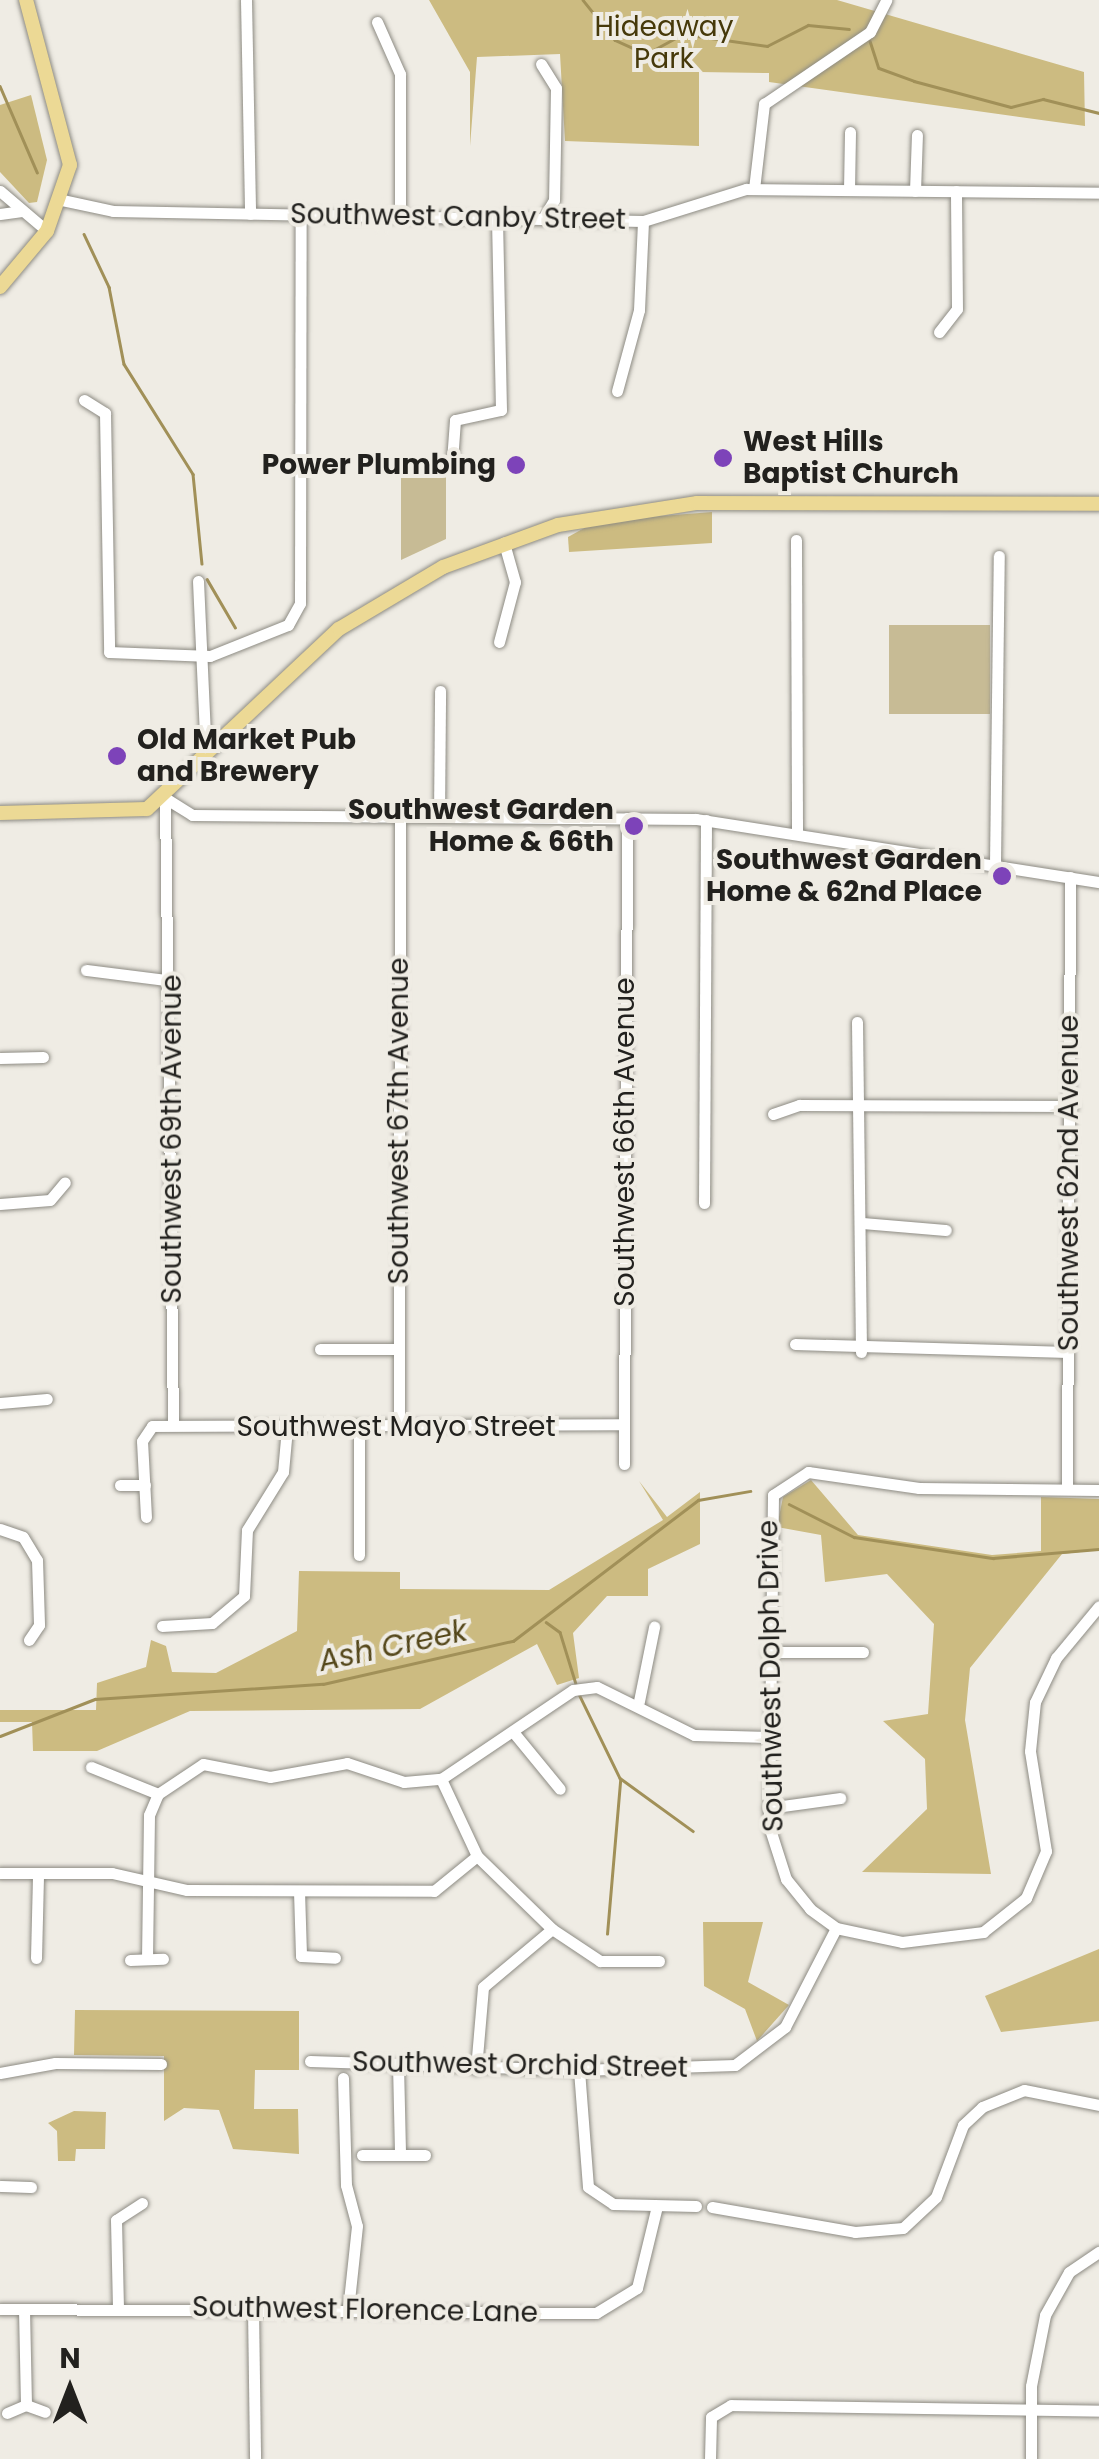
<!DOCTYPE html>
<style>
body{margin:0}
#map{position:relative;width:1099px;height:2459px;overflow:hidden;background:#efece4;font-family:Poppins,sans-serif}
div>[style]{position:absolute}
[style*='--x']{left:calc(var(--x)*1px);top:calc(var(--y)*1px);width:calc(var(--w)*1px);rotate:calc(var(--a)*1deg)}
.green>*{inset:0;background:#c7bb95;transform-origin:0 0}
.forest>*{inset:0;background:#ccbb81}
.stream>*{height:2.5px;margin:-1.25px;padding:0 1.25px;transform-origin:1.25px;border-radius:1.25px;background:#a19058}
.roads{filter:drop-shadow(0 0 2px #8d8b83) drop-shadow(0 0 2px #8d8b83)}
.minor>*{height:11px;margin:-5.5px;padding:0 5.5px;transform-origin:5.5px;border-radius:5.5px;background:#fff}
.major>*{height:14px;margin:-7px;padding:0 7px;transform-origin:7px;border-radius:7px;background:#ecd995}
.dots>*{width:28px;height:28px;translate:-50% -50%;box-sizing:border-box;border:5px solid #efece4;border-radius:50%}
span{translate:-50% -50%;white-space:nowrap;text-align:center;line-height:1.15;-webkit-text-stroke:8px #efece4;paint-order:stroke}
.park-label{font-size:28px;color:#46390a}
.street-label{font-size:28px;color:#22211e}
.poi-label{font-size:28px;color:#22211e;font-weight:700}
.left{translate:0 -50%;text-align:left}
.right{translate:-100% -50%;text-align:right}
.water-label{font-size:30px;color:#54471a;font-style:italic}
.north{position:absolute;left:20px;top:2339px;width:100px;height:100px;-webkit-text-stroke:8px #efece4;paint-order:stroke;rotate:0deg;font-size:28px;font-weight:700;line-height:40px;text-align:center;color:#22211e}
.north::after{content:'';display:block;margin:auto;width:35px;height:45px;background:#22211e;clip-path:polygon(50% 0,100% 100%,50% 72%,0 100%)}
</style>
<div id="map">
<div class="green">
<i style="clip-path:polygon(401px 464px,446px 465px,446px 539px,401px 560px)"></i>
<i style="left:889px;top:625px;width:101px;height:89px"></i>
</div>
<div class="forest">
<i style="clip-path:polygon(429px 0,837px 0,1084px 72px,1085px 126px,769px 82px,769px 73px,699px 72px,699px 146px,565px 141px,560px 54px,477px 57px,470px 146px,470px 72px)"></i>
<i style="clip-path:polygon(31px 95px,47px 160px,37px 202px,29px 203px,0 172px,0 105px)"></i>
<i style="clip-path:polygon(712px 512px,712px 543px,569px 552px,568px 537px,597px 521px)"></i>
<i style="clip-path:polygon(811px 1480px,858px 1535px,992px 1555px,1041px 1551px,1041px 1497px,1099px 1499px,1099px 1550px,1062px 1554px,970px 1668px,965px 1720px,991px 1874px,862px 1872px,927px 1809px,925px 1759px,883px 1721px,928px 1714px,934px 1624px,887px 1574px,825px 1582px,821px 1535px,777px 1527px,783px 1497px)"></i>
<i style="clip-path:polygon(639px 1481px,667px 1517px,700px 1492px,700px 1544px,648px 1569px,648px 1596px,607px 1596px,573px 1633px,579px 1678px,557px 1685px,537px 1644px,420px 1709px,190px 1711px,97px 1751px,33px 1751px,32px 1722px,0 1722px,0 1710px,96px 1710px,97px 1683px,146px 1667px,151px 1640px,166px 1646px,172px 1672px,216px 1673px,297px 1631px,299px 1571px,400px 1572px,400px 1589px,549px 1590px,663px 1520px)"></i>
<i style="clip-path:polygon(703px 1922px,763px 1922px,748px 1982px,789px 2005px,757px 2041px,745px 2009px,704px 1986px)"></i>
<i style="clip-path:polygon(1099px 1949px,1099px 2021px,1001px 2032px,985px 1996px)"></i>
<i style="clip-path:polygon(75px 2010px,299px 2011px,299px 2070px,255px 2070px,254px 2109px,298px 2109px,299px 2154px,233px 2149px,219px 2110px,184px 2108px,164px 2121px,164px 2056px,74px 2055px)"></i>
<i style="clip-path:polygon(74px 2111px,106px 2112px,105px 2149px,76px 2149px,75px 2161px,58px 2161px,57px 2131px,48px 2123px)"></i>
</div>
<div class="stream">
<i style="--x:583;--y:0;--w:51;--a:51.3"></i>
<i style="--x:615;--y:40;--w:34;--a:24"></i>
<i style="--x:646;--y:54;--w:42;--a:-28.4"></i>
<i style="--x:683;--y:34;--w:85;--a:8.1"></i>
<i style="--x:767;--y:46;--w:46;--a:-27.1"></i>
<i style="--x:808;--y:25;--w:41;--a:5.6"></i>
<i style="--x:870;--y:41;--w:28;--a:72"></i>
<i style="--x:879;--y:68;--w:37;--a:20"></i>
<i style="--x:914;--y:81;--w:100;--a:15"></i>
<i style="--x:1011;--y:107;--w:33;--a:-14"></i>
<i style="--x:1043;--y:99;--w:58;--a:14"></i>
<i style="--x:0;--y:86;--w:94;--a:66.7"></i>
<i style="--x:84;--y:234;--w:59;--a:64.7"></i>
<i style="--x:109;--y:287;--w:78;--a:79"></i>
<i style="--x:124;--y:364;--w:130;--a:57.9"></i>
<i style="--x:193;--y:474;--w:90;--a:84.3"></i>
<i style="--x:207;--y:579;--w:56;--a:59.7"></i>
<i style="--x:789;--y:1504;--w:73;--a:26.9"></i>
<i style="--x:854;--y:1537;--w:141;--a:8.6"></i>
<i style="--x:993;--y:1558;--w:106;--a:-4.9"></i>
<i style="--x:546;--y:1622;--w:17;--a:36"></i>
<i style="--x:560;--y:1632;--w:54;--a:72.9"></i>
<i style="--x:578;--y:1692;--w:96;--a:64"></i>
<i style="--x:620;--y:1778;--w:90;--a:36"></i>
<i style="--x:0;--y:1736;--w:102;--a:-21.3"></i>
<i style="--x:95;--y:1699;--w:228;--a:-3.8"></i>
<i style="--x:323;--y:1684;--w:195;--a:-12.8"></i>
<i style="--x:513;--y:1641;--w:233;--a:-37.3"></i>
<i style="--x:698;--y:1500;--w:53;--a:-9.8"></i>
<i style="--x:607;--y:1934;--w:154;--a:-85.1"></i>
</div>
<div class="roads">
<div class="minor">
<i style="--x:246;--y:0;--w:214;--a:88.9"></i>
<i style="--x:377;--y:22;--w:57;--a:66.1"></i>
<i style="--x:400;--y:74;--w:141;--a:90"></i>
<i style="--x:541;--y:64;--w:28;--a:58"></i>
<i style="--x:556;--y:88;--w:112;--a:91"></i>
<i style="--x:554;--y:200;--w:21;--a:121"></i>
<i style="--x:754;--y:189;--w:86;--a:-83.3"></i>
<i style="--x:764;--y:104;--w:128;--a:-34.2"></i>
<i style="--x:870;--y:32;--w:36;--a:-63"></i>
<i style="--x:849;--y:190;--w:58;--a:-89"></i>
<i style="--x:0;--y:191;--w:62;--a:40.4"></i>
<i style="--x:915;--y:191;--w:56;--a:-88"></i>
<i style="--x:62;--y:200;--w:52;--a:12.2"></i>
<i style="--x:113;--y:211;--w:530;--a:1.08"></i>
<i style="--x:643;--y:221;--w:108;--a:-17.3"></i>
<i style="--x:746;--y:189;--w:353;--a:0.6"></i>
<i style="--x:0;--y:214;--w:22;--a:-8"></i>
<i style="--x:939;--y:332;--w:29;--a:-52"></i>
<i style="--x:957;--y:309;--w:118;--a:-90.5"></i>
<i style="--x:617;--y:391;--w:84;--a:-74.8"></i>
<i style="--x:639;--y:310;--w:89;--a:-87.4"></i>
<i style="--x:84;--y:400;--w:25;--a:32"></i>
<i style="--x:105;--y:413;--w:239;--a:89"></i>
<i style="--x:109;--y:652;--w:101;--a:2.3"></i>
<i style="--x:210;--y:656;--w:84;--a:-21.7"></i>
<i style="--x:288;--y:625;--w:25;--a:-61"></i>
<i style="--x:300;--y:603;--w:388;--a:-89.9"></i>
<i style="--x:452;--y:461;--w:41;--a:-85.8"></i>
<i style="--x:455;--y:420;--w:47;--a:-12.3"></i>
<i style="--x:501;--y:410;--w:192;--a:-91.2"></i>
<i style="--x:796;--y:540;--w:294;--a:89.8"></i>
<i style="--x:198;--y:581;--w:178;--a:87.4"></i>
<i style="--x:499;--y:642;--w:62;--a:-75.1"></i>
<i style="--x:515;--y:582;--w:41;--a:-105.8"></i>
<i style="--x:165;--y:798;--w:32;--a:32"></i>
<i style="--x:192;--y:815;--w:504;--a:0.45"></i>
<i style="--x:696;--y:819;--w:408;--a:8.9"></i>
<i style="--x:165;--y:798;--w:624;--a:89.27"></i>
<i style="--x:439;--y:816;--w:125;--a:-89.5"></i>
<i style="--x:995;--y:865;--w:309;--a:-89.3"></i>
<i style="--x:86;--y:970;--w:89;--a:7.1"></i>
<i style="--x:857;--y:1022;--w:330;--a:89.3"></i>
<i style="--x:0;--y:1058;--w:43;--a:-1.3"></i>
<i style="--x:773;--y:1114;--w:28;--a:-19"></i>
<i style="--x:799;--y:1105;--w:273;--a:0.2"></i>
<i style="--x:704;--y:1203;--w:383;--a:-89.7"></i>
<i style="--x:0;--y:1204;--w:50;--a:-4.6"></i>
<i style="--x:50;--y:1200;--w:23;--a:-50"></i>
<i style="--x:862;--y:1223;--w:84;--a:4.8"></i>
<i style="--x:795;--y:1344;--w:273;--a:1.7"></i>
<i style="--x:320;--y:1349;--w:79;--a:0"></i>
<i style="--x:0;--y:1403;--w:47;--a:-4.9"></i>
<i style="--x:399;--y:1426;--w:610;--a:-89.91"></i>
<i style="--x:359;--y:1427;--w:128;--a:90"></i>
<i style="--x:624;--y:1464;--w:646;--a:-89.73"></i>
<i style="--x:120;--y:1485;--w:25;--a:0"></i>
<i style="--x:1067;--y:1489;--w:612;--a:-89.72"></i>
<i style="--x:1099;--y:1490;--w:180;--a:-179.4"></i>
<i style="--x:919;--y:1488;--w:112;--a:-171.8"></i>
<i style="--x:808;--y:1472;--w:42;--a:146.7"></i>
<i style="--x:773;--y:1495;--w:331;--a:90.7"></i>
<i style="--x:769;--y:1826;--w:56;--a:72.2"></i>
<i style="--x:786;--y:1879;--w:38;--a:51"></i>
<i style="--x:810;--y:1909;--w:32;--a:36"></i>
<i style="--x:836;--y:1928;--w:67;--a:12"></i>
<i style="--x:902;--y:1942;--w:82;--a:-7"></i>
<i style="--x:983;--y:1932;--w:55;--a:-38.3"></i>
<i style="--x:1026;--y:1898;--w:51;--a:-66.9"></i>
<i style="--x:1046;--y:1851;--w:101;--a:-99.1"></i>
<i style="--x:1030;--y:1751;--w:49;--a:-84.2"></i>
<i style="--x:1035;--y:1702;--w:49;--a:-64.5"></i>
<i style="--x:1056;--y:1658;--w:67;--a:-50.4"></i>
<i style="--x:146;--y:1517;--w:76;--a:-93"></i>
<i style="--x:142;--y:1441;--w:18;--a:-56"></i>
<i style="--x:152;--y:1426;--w:466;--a:-0.2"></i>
<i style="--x:0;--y:1529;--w:24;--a:19"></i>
<i style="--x:23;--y:1537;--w:27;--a:59"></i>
<i style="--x:37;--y:1560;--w:65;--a:88.2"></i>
<i style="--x:39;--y:1625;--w:18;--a:124"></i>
<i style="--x:162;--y:1626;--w:50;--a:-3.4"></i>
<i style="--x:212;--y:1623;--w:42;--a:-40.2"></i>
<i style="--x:244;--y:1596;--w:66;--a:-87.4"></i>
<i style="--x:247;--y:1530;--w:68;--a:-58.2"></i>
<i style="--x:283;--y:1472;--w:44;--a:-84.8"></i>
<i style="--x:768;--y:1652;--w:95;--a:0"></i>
<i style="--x:639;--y:1701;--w:76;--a:-78.5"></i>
<i style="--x:514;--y:1733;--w:72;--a:50.6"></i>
<i style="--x:91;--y:1767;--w:72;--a:21.9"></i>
<i style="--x:441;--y:1779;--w:85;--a:64.9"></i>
<i style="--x:477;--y:1856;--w:105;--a:44.2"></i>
<i style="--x:552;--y:1929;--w:58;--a:33.7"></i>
<i style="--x:600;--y:1961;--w:59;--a:0"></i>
<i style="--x:768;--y:1808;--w:73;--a:-7.9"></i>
<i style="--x:0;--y:1873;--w:112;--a:0"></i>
<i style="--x:112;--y:1873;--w:77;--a:12.8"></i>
<i style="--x:187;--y:1890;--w:247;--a:0.2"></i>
<i style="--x:434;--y:1891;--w:55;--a:-39.1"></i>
<i style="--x:299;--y:1891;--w:65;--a:88.2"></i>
<i style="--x:301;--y:1956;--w:34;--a:3"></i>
<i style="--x:36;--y:1958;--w:83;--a:-88.6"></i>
<i style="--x:147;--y:1959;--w:144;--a:-89.2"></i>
<i style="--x:149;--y:1815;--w:23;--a:-67"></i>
<i style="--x:158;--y:1794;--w:54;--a:-33.7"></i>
<i style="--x:203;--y:1764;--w:68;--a:11"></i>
<i style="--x:270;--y:1777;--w:78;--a:-10.3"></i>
<i style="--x:347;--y:1763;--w:60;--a:18.4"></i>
<i style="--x:404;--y:1782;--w:37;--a:-5"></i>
<i style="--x:441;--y:1779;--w:159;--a:-34"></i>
<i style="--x:573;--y:1690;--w:24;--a:-7"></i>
<i style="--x:597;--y:1687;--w:108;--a:26.3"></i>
<i style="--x:694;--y:1735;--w:75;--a:1.5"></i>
<i style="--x:130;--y:1960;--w:33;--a:-2"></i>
<i style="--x:310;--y:2061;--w:269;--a:1.9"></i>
<i style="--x:579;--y:2070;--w:156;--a:-1.8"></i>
<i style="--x:735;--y:2065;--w:63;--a:-37.2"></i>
<i style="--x:785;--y:2027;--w:111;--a:-62.7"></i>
<i style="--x:398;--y:2064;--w:91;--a:88.7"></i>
<i style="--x:476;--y:2069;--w:82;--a:-85.1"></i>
<i style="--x:483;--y:1987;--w:90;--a:-40"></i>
<i style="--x:579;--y:2070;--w:117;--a:85.6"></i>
<i style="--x:588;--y:2187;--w:30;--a:34"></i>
<i style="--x:613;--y:2204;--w:83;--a:1.4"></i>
<i style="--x:0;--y:2073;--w:56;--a:-10.3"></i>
<i style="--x:55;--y:2063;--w:106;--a:0.5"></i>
<i style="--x:343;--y:2078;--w:107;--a:88.4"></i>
<i style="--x:346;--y:2185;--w:42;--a:75"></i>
<i style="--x:357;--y:2226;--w:84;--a:96.1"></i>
<i style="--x:362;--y:2155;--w:63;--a:0"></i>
<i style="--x:0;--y:2186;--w:31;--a:2"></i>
<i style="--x:712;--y:2207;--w:145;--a:9.9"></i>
<i style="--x:855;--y:2232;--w:48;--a:-4.8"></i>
<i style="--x:903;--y:2228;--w:45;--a:-43.2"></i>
<i style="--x:936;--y:2197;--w:77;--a:-69.4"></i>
<i style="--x:963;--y:2125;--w:26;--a:-43"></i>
<i style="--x:982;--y:2107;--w:45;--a:-22"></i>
<i style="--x:1024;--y:2090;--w:76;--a:11.3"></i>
<i style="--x:118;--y:2308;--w:88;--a:-91.3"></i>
<i style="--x:116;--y:2220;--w:31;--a:-33"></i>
<i style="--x:0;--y:2309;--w:596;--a:0.38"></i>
<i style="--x:596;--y:2313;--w:48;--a:-31.4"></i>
<i style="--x:637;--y:2288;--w:84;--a:-76.3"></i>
<i style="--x:24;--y:2309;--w:96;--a:88.8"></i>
<i style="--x:253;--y:2309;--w:150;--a:89.2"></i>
<i style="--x:7;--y:2413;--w:21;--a:-23"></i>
<i style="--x:26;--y:2405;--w:20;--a:20"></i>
<i style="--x:710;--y:2459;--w:42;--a:-88.6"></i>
<i style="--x:711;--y:2417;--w:23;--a:-31"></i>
<i style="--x:731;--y:2405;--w:368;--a:0.9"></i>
<i style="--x:1031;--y:2459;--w:73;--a:-90"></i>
<i style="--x:1031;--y:2386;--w:72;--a:-78.8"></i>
<i style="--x:1045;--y:2315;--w:49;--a:-60.8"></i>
<i style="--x:1069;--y:2272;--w:36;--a:-34"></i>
</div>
<div class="major">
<i style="--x:0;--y:287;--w:73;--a:-50"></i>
<i style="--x:47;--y:231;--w:70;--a:-70.8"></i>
<i style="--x:70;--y:165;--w:171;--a:-104.9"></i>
<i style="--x:0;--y:813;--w:147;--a:-1.6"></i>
<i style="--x:147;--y:809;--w:263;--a:-43.2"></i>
<i style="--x:339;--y:629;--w:121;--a:-30.8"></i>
<i style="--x:443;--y:567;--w:122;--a:-20.1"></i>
<i style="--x:558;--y:525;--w:141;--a:-9"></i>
<i style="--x:697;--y:503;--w:402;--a:0.1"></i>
</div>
</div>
<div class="dots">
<i style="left:723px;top:458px;background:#7d43b9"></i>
<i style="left:516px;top:465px;background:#7d43b9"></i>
<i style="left:117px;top:756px;background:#7d43b9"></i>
<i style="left:634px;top:826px;background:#7d43b9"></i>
<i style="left:1002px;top:876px;background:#7d43b9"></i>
</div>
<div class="park-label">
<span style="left:664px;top:43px">Hideaway<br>Park</span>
</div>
<div class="street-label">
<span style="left:458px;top:217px;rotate:1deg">Southwest Canby Street</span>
<span style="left:399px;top:1121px;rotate:-90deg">Southwest 67th Avenue</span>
<span style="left:172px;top:1139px;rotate:-90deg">Southwest 69th Avenue</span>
<span style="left:625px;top:1142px;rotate:-90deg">Southwest 66th Avenue</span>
<span style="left:1069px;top:1183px;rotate:-90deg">Southwest 62nd Avenue</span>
<span style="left:396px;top:1427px">Southwest Mayo Street</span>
<span style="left:771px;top:1676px;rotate:-91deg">Southwest Dolph Drive</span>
<span style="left:520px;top:2065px;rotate:1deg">Southwest Orchid Street</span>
<span style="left:365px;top:2310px;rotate:1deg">Southwest Florence Lane</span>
</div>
<div class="poi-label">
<span class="left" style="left:743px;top:458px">West Hills<br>Baptist Church</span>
<span class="right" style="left:496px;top:465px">Power Plumbing</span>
<span class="left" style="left:137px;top:756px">Old Market Pub<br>and Brewery</span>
<span class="right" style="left:614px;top:826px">Southwest Garden<br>Home &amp; 66th</span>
<span class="right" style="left:982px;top:876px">Southwest Garden<br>Home &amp; 62nd Place</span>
</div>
<div class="water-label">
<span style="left:393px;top:1646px;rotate:-12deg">Ash Creek</span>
</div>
<div class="north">N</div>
</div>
